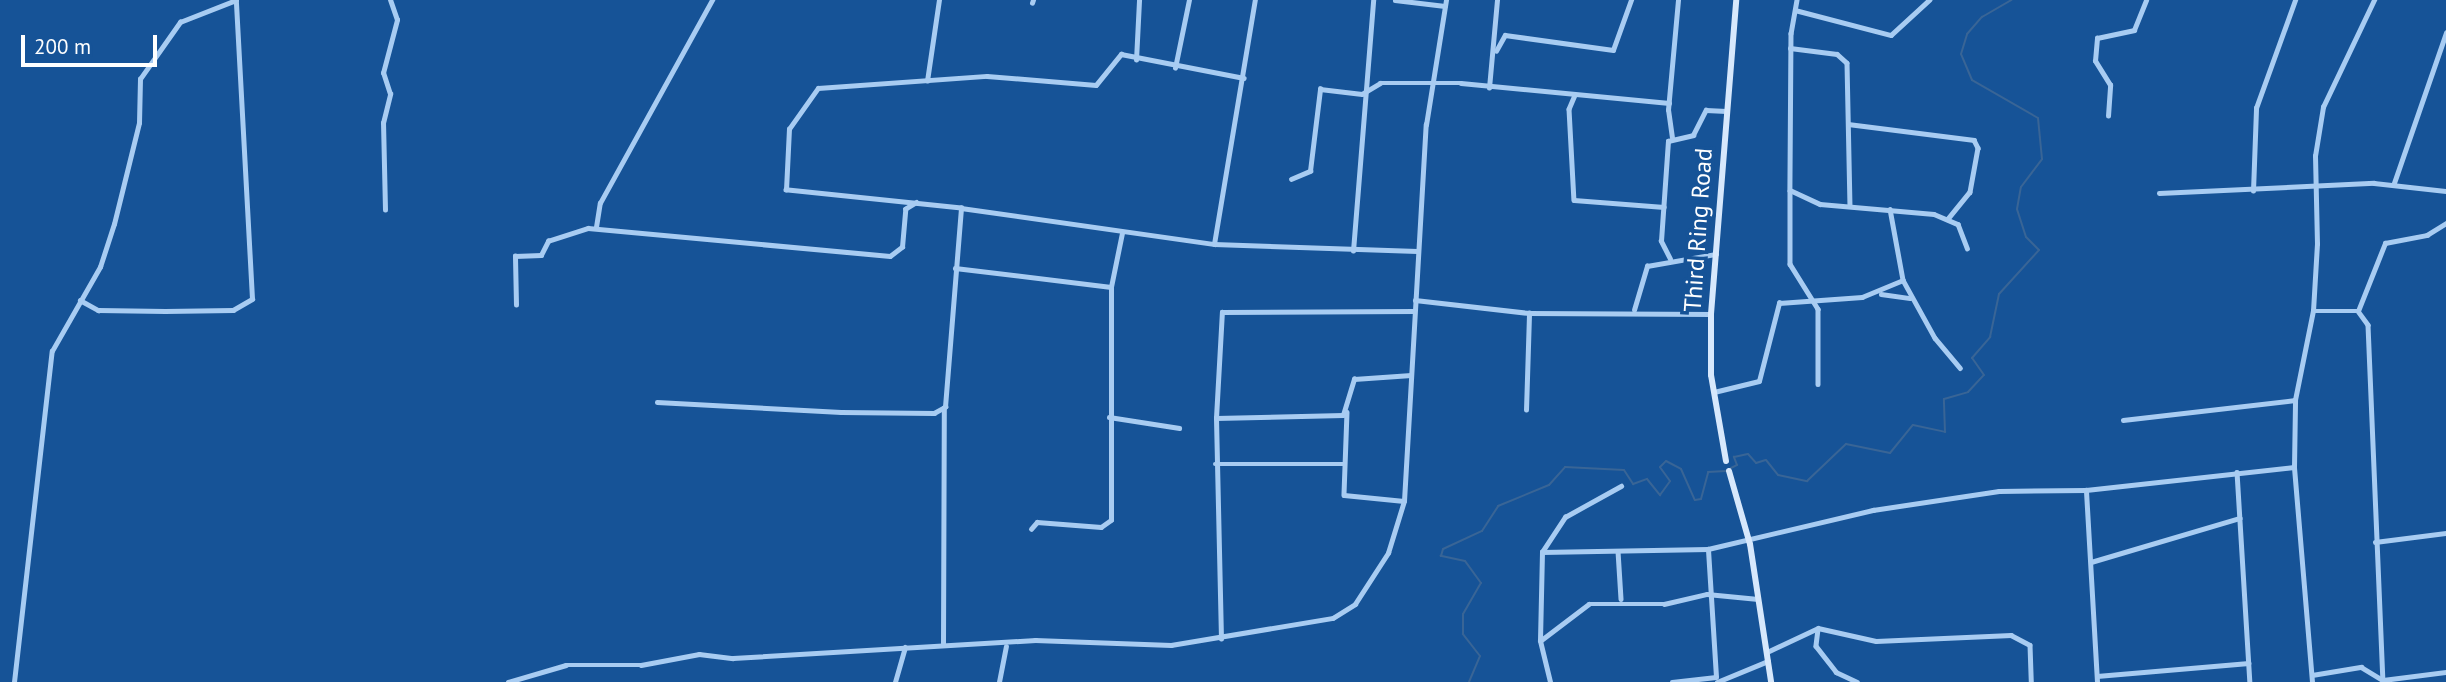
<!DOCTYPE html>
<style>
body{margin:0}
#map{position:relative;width:2446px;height:682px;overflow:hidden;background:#165397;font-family:"PT Sans",sans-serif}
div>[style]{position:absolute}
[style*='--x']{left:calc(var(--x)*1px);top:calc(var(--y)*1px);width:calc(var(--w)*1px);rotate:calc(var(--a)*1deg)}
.stream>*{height:2px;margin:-1px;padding:0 1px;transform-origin:1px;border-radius:1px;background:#396596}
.street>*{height:4.5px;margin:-2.25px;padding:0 2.25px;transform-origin:2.25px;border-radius:2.25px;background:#a8ccf2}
.secondary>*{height:6px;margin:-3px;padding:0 3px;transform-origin:3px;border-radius:3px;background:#d7e8fc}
span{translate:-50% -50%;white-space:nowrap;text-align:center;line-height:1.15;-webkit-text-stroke:7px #165397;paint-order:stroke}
.street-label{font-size:24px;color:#fff}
.scale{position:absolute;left:21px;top:35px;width:136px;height:32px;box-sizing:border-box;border:4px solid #fff;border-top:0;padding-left:9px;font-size:21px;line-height:24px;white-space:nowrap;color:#fff;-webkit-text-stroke:5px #165397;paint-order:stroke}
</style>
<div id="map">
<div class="stream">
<i style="--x:1731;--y:468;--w:7;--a:-27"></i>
<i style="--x:1737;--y:465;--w:9;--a:-111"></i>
<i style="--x:1734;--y:457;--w:14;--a:-12"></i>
<i style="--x:1748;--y:454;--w:12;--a:48"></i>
<i style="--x:1756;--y:463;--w:10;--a:-17"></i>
<i style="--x:1766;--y:460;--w:19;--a:51"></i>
<i style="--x:1778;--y:475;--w:30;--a:12"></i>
<i style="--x:1807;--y:481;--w:54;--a:-43.5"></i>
<i style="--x:1846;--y:444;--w:45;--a:11.6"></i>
<i style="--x:1890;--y:453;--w:36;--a:-51"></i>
<i style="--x:1913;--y:425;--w:33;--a:12"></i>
<i style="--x:1945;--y:432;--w:33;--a:-92"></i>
<i style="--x:1944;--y:399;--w:25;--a:-16"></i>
<i style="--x:1968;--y:392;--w:23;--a:-47"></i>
<i style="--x:1984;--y:375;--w:21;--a:-125"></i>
<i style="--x:1972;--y:358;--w:28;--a:-49"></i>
<i style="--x:1990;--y:337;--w:44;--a:-78.2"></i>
<i style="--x:1999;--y:294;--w:59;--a:-47.7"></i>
<i style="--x:2039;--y:250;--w:18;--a:-135"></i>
<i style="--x:2026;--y:237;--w:29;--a:-108"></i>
<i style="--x:2017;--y:209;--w:22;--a:-80"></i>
<i style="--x:2021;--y:187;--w:35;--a:-53"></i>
<i style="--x:2042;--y:159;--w:41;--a:-95.6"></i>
<i style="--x:2038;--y:118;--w:76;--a:-150.1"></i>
<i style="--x:1972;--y:80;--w:28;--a:-113"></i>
<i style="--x:1961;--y:54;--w:21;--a:-73"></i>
<i style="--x:1967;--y:34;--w:23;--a:-49"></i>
<i style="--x:1982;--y:17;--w:34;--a:-30"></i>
<i style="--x:1469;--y:682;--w:28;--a:-67"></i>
<i style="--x:1480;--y:656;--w:28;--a:-128"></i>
<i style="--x:1463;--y:634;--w:20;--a:-90"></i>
<i style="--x:1463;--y:614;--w:36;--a:-60"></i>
<i style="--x:1481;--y:583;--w:27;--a:-126"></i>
<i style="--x:1465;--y:561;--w:25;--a:-168"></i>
<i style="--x:1441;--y:556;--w:7;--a:-74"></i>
<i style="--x:1443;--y:549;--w:43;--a:-24.8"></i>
<i style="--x:1482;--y:531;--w:30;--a:-57"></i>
<i style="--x:1498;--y:506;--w:55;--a:-22.4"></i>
<i style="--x:1549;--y:485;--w:24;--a:-48"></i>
<i style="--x:1565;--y:467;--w:59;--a:2.9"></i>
<i style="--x:1624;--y:470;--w:17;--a:57"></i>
<i style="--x:1633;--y:484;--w:15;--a:-20"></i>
<i style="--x:1647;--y:479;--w:21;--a:51"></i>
<i style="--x:1660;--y:495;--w:17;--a:-54"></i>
<i style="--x:1670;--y:481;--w:17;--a:-126"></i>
<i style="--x:1660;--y:467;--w:8;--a:-45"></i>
<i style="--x:1666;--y:461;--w:17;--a:28"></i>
<i style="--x:1681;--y:469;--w:34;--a:66"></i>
<i style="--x:1695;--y:500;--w:6;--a:-9"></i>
<i style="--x:1701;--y:499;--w:28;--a:-75"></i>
<i style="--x:1708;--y:472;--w:18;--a:-3"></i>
</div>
<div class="street">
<i style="--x:1395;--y:0;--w:50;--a:6.8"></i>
<i style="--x:1797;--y:0;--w:34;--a:100"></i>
<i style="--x:1791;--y:33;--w:157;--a:90.4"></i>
<i style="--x:1790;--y:190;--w:33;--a:25"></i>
<i style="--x:1820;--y:204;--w:114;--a:5"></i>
<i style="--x:1934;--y:214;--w:26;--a:23"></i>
<i style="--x:1958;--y:224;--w:26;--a:69"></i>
<i style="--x:1032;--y:3;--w:3;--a:-72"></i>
<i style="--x:1795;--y:10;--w:99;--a:14.6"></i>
<i style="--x:1891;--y:35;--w:52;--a:-42.6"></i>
<i style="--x:1790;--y:48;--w:47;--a:7.3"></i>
<i style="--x:1837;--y:54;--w:13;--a:42"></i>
<i style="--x:1847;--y:63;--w:141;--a:88.8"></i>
<i style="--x:1496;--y:51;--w:18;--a:-61"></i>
<i style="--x:1505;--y:35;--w:109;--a:7.9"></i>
<i style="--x:1613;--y:50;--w:53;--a:-70.2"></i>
<i style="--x:1136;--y:60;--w:60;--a:-87.1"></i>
<i style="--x:1175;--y:68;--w:69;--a:-78.4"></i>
<i style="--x:927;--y:81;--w:82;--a:-81.6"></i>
<i style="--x:1489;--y:88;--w:88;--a:-84.8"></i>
<i style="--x:1575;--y:95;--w:15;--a:113"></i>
<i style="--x:1569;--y:109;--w:91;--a:86.9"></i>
<i style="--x:1574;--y:200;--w:90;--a:4.4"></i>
<i style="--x:2108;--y:116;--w:31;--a:-86"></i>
<i style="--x:2110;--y:85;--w:28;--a:-122"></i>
<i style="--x:2095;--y:61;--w:23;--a:-85"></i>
<i style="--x:2097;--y:38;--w:38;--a:-12"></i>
<i style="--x:2134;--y:30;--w:32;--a:-68"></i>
<i style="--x:1848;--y:124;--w:127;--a:7.2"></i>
<i style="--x:1974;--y:140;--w:9;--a:63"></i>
<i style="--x:1978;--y:148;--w:45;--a:100.3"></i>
<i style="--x:1970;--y:192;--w:35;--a:129"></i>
<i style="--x:1672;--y:138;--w:28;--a:-98"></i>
<i style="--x:1668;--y:110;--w:110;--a:-84.8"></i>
<i style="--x:1291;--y:179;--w:21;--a:-23"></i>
<i style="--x:1310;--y:171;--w:83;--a:-83"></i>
<i style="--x:1320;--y:89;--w:42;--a:6.8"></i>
<i style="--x:1362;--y:94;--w:21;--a:-31"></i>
<i style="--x:1380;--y:83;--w:81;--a:0"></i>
<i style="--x:1461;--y:83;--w:209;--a:5.5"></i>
<i style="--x:2394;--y:183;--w:159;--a:-70.9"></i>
<i style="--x:1790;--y:191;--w:73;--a:90"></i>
<i style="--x:1790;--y:264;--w:53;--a:58.1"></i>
<i style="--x:1818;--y:309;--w:75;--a:90"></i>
<i style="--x:2253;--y:191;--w:83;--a:-87.9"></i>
<i style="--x:2256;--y:108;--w:115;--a:-70.1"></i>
<i style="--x:2159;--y:193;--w:215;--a:-2.7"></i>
<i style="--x:2374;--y:183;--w:72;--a:6.3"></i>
<i style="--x:961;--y:208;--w:176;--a:-174.1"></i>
<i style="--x:786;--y:190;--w:61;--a:-87.2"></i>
<i style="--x:789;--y:129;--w:50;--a:-54.7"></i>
<i style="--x:818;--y:88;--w:169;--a:-4.1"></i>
<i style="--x:987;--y:76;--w:109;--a:4.7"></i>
<i style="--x:1096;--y:85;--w:40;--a:-51"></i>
<i style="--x:1121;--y:54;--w:125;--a:11"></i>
<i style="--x:1890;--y:209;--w:72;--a:79.6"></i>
<i style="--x:1903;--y:280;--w:66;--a:61.1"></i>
<i style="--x:1935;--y:338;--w:39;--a:50"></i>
<i style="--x:385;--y:210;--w:87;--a:-91.3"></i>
<i style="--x:383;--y:123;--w:30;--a:-76"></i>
<i style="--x:390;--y:94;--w:22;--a:-108"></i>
<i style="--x:383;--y:73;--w:55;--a:-75.2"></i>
<i style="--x:397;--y:20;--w:21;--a:-109"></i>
<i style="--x:596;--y:227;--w:24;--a:-81"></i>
<i style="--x:600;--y:203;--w:232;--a:-61.1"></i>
<i style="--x:1214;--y:244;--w:247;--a:-80.5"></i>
<i style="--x:1353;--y:251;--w:252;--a:-85.4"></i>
<i style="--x:1670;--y:259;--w:20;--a:-117"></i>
<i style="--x:1661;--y:241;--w:100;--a:-86"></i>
<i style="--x:1668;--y:141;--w:26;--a:-13"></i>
<i style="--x:1693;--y:135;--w:28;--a:-63"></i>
<i style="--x:1706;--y:110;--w:20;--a:3"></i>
<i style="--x:955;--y:268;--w:157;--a:6.9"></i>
<i style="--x:1881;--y:294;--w:29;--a:8"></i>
<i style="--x:80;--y:300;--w:21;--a:29"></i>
<i style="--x:98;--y:310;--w:67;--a:0.9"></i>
<i style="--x:165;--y:311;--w:68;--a:-0.8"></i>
<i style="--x:233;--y:310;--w:22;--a:-30"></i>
<i style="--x:252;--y:299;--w:298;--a:-93.1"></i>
<i style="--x:1415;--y:300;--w:115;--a:6.5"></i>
<i style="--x:1529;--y:313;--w:182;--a:0.3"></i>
<i style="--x:516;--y:305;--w:49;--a:-91.2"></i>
<i style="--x:515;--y:256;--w:26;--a:-2"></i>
<i style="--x:541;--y:255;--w:16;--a:-63"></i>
<i style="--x:548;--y:241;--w:42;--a:-18"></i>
<i style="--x:588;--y:228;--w:303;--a:5.3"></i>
<i style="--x:890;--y:256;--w:15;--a:-37"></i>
<i style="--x:902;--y:247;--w:38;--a:-85"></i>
<i style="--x:905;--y:209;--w:13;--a:-32"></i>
<i style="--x:1634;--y:310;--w:46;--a:-73.5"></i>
<i style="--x:1647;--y:266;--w:70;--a:-9.9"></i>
<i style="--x:2313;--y:311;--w:45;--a:0"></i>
<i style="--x:2358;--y:311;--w:17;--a:54"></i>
<i style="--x:2368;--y:325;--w:357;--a:87.6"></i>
<i style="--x:2358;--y:311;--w:73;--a:-68.3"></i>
<i style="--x:2385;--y:243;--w:43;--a:-10.8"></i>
<i style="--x:2427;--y:235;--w:22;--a:-32"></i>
<i style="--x:1714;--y:392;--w:46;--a:-13.7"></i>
<i style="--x:1759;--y:381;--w:81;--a:-75.6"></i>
<i style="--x:1779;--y:303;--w:83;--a:-4.1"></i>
<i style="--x:1862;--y:297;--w:44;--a:-22.5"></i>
<i style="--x:657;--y:402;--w:184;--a:3.1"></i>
<i style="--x:841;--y:412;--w:93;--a:0.6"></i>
<i style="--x:934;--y:413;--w:13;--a:-29"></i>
<i style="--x:945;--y:407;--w:200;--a:-85.4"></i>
<i style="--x:961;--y:208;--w:256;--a:8.1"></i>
<i style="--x:1214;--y:244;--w:203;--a:2"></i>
<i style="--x:1526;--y:410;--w:97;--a:-88.2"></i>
<i style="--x:1347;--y:412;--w:83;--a:92.1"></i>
<i style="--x:1344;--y:495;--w:60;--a:5.7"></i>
<i style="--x:1109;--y:417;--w:71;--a:8.9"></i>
<i style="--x:1216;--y:418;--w:106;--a:-86.8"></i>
<i style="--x:1222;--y:312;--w:192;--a:-0.3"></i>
<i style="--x:2123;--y:420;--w:173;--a:-6.6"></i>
<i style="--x:1215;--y:464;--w:128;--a:0"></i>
<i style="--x:2237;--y:472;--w:210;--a:86.5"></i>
<i style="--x:1031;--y:529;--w:9;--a:-49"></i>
<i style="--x:1037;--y:522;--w:64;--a:4.5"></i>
<i style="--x:1101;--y:527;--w:12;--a:-35"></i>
<i style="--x:1111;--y:520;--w:233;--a:-90"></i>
<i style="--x:1111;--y:287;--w:55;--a:-78.5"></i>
<i style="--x:2375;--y:542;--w:72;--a:-7.2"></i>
<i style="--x:1618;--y:551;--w:48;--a:86.4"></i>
<i style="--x:1542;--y:552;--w:166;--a:-1"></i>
<i style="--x:1708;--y:549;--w:170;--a:-13.3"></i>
<i style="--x:1873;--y:510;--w:127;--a:-8.6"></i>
<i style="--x:1999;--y:491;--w:87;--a:-0.7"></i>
<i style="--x:2091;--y:562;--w:155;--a:-16.5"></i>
<i style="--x:1818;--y:629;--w:17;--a:97"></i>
<i style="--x:1816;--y:646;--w:33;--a:52"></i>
<i style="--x:1836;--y:672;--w:23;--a:25"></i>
<i style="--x:1221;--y:639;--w:221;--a:-91.3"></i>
<i style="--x:1216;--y:418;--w:127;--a:-1.4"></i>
<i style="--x:1343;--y:415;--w:38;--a:-73"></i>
<i style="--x:1354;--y:379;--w:57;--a:-4"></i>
<i style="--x:1540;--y:640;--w:88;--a:-88.7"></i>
<i style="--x:1542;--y:552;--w:42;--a:-56.7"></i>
<i style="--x:1565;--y:517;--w:64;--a:-29"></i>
<i style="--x:943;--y:645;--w:237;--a:-89.8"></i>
<i style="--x:1767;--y:652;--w:56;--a:-25.2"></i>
<i style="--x:1818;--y:628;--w:59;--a:12.6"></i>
<i style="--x:1876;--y:641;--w:135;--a:-2.5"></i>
<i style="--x:2011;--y:635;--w:21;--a:28"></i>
<i style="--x:2030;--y:645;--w:37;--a:88"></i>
<i style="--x:2312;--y:675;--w:50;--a:-9.3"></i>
<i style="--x:2361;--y:667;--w:26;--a:31"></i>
<i style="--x:2383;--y:680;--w:64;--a:-7.2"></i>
<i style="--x:2097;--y:676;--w:152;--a:-4.9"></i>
<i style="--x:14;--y:682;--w:333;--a:-83.5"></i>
<i style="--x:52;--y:351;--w:97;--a:-60.3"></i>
<i style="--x:100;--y:267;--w:45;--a:-72"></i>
<i style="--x:114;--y:224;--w:104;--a:-76.1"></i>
<i style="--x:139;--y:123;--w:44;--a:-88.7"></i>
<i style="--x:140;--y:79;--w:70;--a:-54.9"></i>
<i style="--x:180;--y:22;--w:60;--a:-21.4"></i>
<i style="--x:508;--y:682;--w:60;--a:-16.3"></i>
<i style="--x:566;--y:665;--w:75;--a:0"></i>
<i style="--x:641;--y:665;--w:59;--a:-10.7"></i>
<i style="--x:699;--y:654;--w:34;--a:7"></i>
<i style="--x:733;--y:658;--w:303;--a:-3.4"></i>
<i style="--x:1035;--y:640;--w:136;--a:2.1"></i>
<i style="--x:1171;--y:645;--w:164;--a:-9.5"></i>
<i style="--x:1333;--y:618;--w:26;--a:-32"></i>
<i style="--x:1355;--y:604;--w:61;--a:-57.1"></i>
<i style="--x:1388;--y:553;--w:54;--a:-72.9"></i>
<i style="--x:1404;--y:501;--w:377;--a:-86.7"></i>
<i style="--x:1426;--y:125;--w:127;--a:-80.9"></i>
<i style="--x:895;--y:682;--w:36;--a:-74"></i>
<i style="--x:999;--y:682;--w:36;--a:-79"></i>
<i style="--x:1550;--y:682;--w:42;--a:-103.7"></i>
<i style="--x:1540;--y:641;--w:61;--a:-37.1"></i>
<i style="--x:1589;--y:604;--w:75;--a:0"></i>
<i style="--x:1664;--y:604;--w:44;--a:-13.1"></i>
<i style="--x:1707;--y:594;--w:51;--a:5.6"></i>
<i style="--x:1672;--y:682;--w:44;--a:-6.5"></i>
<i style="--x:1716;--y:677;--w:128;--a:-93.6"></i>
<i style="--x:1717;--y:682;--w:55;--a:-22.4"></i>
<i style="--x:2097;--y:682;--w:192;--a:-93.3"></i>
<i style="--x:2086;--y:490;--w:209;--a:-6.3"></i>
<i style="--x:2312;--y:682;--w:216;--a:-94.8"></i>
<i style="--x:2294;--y:467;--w:67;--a:-89.1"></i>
<i style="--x:2295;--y:400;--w:91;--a:-78.6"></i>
<i style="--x:2313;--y:311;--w:67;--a:-86.6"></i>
<i style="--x:2317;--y:244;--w:88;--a:-91.3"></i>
<i style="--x:2315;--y:156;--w:50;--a:-80.7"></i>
<i style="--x:2323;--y:107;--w:119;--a:-64.5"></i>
</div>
<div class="secondary">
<i style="--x:1726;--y:461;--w:87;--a:-99.9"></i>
<i style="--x:1711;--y:375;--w:61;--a:-90"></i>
<i style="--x:1711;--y:314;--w:315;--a:-85.4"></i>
<i style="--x:1729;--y:471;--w:76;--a:74"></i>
<i style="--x:1750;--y:544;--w:140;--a:81.3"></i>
</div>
<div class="street-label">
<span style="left:1698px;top:230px;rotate:-86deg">Third Ring Road</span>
</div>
<div class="scale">200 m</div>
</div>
